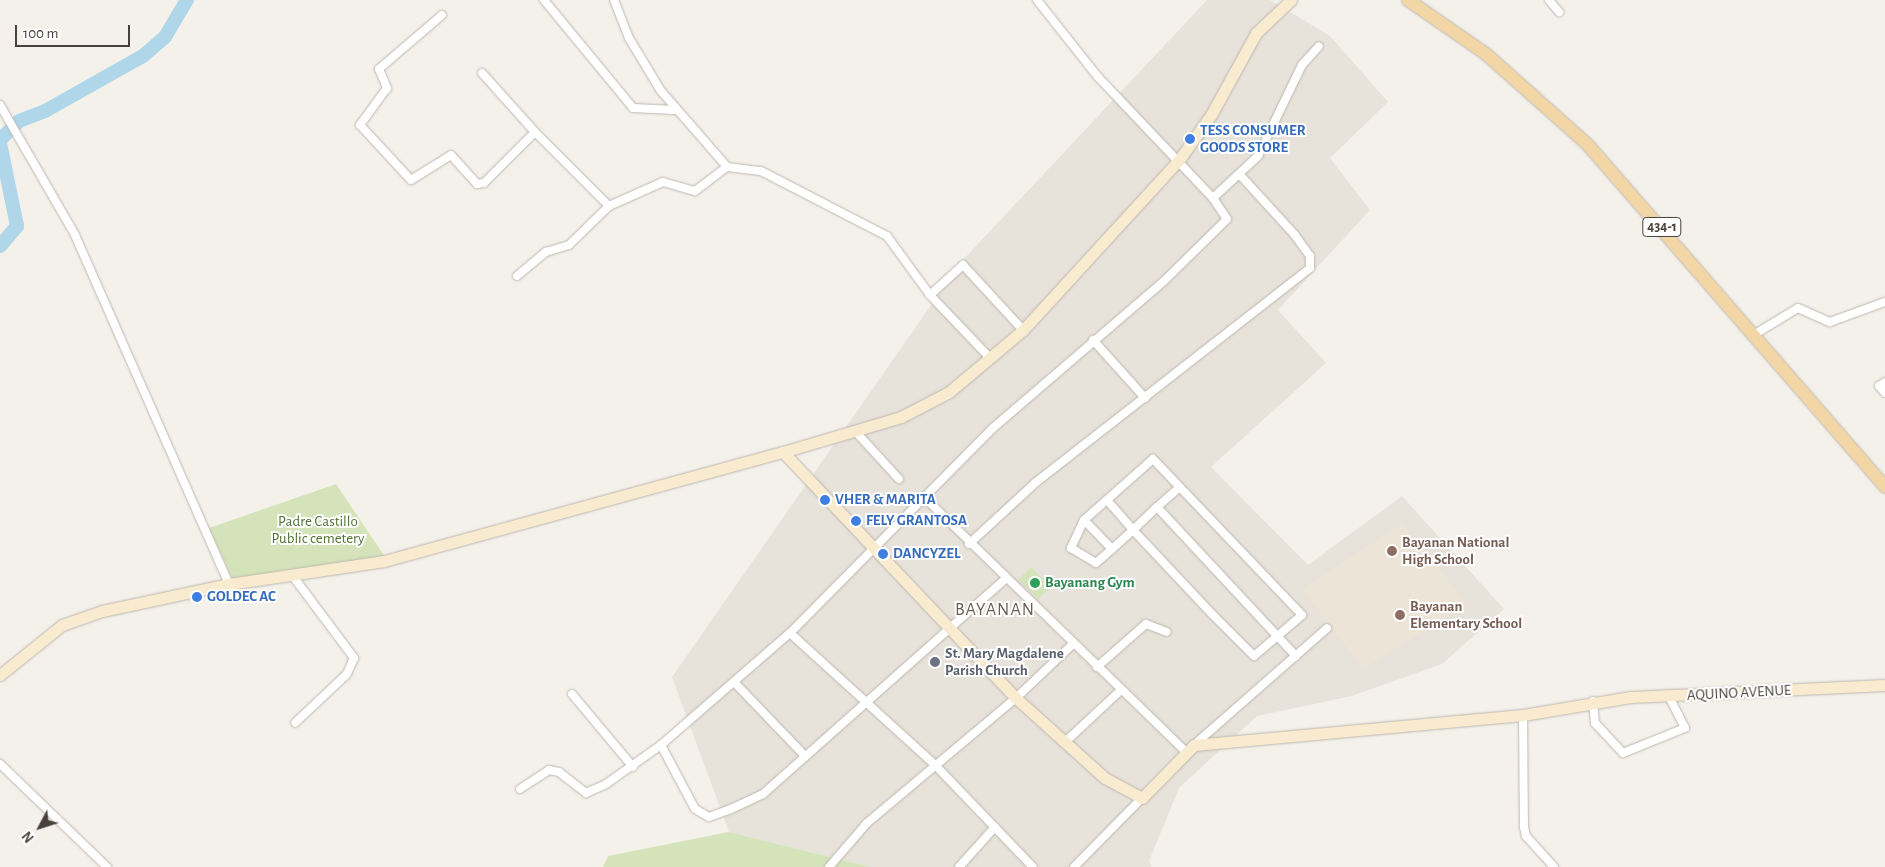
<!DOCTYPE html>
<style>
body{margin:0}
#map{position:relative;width:1885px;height:867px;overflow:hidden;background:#f4f1eb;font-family:"Alegreya Sans",sans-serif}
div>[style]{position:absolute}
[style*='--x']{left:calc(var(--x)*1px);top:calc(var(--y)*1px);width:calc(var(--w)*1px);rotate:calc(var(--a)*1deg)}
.residential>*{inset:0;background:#e7e2da}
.education>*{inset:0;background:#ebe4d7}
.green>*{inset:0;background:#d4e3b9;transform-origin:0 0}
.river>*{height:14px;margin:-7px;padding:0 7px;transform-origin:7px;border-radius:7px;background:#afd6e9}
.roads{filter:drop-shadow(0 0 1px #beb7af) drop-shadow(0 0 1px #beb7af)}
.street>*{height:8px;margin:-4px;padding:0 4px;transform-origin:4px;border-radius:4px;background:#fff}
.secondary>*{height:11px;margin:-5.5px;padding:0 5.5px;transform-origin:5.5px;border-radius:5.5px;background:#f9ebd0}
.primary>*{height:12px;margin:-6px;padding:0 6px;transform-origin:6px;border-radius:6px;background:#f3d6a5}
.dots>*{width:14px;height:14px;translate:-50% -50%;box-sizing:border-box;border:2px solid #fff;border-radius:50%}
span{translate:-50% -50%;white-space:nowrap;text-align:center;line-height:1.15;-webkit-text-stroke:4px #fff;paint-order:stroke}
.shield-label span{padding:1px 4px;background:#fff;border:1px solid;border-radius:4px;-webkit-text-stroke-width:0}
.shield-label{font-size:14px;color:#47413a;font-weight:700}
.shop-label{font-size:15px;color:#366cbe;font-weight:700}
.left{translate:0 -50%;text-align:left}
.park-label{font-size:15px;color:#517333}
.education-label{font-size:15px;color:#785e54;font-weight:700}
.leisure-label{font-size:15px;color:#27864d;font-weight:700}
.worship-label{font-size:15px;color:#5b616d;font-weight:700}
.street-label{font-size:15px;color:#47413a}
.quarter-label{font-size:18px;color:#695e52;letter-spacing:1px}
.north{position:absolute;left:15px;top:802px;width:50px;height:50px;-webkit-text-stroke:4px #fff;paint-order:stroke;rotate:230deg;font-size:14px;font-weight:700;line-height:20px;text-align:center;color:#47413a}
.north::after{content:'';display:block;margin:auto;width:18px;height:22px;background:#47413a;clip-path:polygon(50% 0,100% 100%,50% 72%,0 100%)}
.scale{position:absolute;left:15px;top:25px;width:115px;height:22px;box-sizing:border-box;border:2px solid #47413a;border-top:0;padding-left:6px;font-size:15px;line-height:18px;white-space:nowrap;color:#47413a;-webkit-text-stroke:4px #fff;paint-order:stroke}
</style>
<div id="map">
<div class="residential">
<i style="clip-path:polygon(1207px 0,1270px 0,1330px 36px,1388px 102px,1330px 158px,1370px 210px,1278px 310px,1326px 363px,1211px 467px,1308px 565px,1402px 496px,1504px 609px,1442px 664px,1352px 696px,1257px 716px,1179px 788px,1149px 861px,1152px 867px,870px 867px,729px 832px,672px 677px,961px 262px)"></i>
</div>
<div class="education">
<i style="clip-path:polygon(1403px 523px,1467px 604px,1363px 669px,1302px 589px)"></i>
</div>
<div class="green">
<i style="clip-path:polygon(336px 484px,385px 557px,232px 578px,209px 528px)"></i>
<i style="left:1031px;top:567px;width:28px;height:18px;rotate:45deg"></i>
<i style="clip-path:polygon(729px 832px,870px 867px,603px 867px,608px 856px)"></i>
</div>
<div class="river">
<i style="--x:0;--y:140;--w:27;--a:-45"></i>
<i style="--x:19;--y:121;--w:28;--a:-21"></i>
<i style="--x:45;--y:111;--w:112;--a:-29.3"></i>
<i style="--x:143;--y:56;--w:29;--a:-41"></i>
<i style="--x:165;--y:37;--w:43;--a:-59.3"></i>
<i style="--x:0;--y:143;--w:85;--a:78.4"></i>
<i style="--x:17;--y:226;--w:26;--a:130"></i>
</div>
<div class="roads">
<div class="street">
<i style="--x:544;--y:0;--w:140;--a:50.5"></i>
<i style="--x:633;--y:108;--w:41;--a:2.8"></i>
<i style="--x:614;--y:0;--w:41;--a:68.5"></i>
<i style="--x:629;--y:38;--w:62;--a:58.9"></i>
<i style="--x:661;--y:91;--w:101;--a:49"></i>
<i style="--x:1037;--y:0;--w:98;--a:51.6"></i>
<i style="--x:1098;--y:77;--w:167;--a:46.5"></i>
<i style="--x:1549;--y:0;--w:16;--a:50"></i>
<i style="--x:442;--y:15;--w:83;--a:139.4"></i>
<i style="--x:379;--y:69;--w:21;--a:67"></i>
<i style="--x:387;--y:88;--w:46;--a:126.1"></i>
<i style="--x:360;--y:125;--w:75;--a:47.2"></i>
<i style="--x:411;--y:180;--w:47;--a:-32"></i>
<i style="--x:451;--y:155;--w:39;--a:48"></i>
<i style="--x:477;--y:184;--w:7;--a:-8"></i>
<i style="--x:484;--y:183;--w:72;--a:-45"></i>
<i style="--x:535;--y:132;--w:105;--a:45"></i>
<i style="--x:609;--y:206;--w:59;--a:-24"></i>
<i style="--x:663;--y:182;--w:33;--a:16"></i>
<i style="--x:695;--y:191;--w:40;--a:-37"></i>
<i style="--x:727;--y:167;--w:34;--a:7"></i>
<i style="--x:761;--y:171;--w:142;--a:27.3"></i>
<i style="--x:887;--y:236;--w:73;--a:53.9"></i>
<i style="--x:930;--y:295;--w:87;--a:46.4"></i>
<i style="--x:482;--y:73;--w:79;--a:48.1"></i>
<i style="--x:0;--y:105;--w:150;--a:60"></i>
<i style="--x:75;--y:235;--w:381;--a:66.2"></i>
<i style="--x:517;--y:276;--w:38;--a:-40"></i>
<i style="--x:546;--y:252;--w:24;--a:-17"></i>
<i style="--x:569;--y:245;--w:56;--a:-44.3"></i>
<i style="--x:930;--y:295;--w:45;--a:-42.3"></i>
<i style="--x:963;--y:265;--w:88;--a:47.3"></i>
<i style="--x:1755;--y:334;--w:50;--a:-31.2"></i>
<i style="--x:1798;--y:308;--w:35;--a:24"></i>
<i style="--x:1830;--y:322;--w:59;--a:-20"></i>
<i style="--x:1093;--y:340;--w:78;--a:48.1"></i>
<i style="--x:1885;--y:382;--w:7;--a:146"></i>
<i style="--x:1879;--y:386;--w:9;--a:49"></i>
<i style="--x:855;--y:431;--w:65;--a:47.5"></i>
<i style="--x:925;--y:498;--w:364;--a:44.2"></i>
<i style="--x:1107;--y:500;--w:40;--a:49"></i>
<i style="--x:1133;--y:530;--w:115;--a:46.8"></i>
<i style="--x:1212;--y:614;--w:59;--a:45"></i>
<i style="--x:1254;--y:656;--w:63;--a:-40.5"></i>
<i style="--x:1302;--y:615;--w:216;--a:-133.7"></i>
<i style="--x:1153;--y:459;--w:92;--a:138.5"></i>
<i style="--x:1084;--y:520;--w:31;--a:115"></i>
<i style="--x:1071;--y:548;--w:29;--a:31"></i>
<i style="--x:1096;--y:563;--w:21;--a:-41"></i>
<i style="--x:1112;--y:549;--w:28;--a:-42"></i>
<i style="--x:1133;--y:530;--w:33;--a:-44"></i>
<i style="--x:1157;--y:507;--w:30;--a:-41"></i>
<i style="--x:1157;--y:507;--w:204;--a:47"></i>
<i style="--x:1084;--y:520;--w:40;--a:46"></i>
<i style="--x:969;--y:544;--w:90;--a:-42.7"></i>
<i style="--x:1035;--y:483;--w:349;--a:-38"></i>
<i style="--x:1310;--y:268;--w:12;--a:-90"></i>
<i style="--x:1310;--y:256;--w:27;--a:-126"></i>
<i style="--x:1294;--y:234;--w:79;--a:-132.4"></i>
<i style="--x:292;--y:575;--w:104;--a:53.2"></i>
<i style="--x:354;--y:658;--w:17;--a:114"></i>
<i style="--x:347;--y:674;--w:71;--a:136.7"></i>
<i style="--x:790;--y:633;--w:197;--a:42.3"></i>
<i style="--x:936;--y:766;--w:140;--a:46.2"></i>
<i style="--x:1097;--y:667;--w:65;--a:-41.3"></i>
<i style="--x:1146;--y:624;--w:22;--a:21"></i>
<i style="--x:734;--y:682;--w:103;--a:46.2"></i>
<i style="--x:572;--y:694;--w:95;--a:50.1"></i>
<i style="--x:1593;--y:701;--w:22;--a:85"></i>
<i style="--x:1595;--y:723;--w:41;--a:47"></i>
<i style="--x:1623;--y:753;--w:67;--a:-22"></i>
<i style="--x:1685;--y:728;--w:36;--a:-117"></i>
<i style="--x:1523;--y:715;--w:112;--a:89.5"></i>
<i style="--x:1524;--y:827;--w:9;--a:77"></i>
<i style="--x:1526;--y:836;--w:42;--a:47.9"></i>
<i style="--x:1064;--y:743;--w:78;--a:-42.9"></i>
<i style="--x:661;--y:745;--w:72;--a:62"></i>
<i style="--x:695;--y:809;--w:16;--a:30"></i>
<i style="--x:709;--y:817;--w:23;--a:-20"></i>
<i style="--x:731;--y:809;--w:35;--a:-25"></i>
<i style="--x:763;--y:794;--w:324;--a:-41.6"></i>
<i style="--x:1194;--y:745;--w:177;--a:-41.3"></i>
<i style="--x:0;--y:764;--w:149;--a:43.9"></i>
<i style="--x:520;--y:789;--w:35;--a:-33"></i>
<i style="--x:549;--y:770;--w:10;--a:11"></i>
<i style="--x:559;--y:772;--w:34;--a:38"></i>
<i style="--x:586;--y:793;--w:22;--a:-24"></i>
<i style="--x:606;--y:784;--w:67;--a:-35.3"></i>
<i style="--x:661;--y:745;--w:171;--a:-41"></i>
<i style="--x:790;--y:633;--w:289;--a:-45.3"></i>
<i style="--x:993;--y:428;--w:225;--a:-40.7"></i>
<i style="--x:1164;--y:281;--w:88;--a:-44.5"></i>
<i style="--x:1227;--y:219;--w:25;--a:-124"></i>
<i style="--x:1213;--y:198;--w:62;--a:-43"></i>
<i style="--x:1258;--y:156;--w:101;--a:-64.2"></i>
<i style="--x:1302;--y:65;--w:25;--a:-48"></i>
<i style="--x:829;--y:867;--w:58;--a:-49.2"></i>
<i style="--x:867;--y:823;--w:194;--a:-40"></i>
<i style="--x:1016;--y:698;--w:79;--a:-43.5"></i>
<i style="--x:959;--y:867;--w:54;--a:-48"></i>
<i style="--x:1074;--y:867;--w:97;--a:-45.4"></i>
</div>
<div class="secondary">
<i style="--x:783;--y:452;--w:339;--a:46.6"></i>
<i style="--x:1016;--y:698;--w:120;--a:42"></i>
<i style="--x:1105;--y:778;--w:42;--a:28.4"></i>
<i style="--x:1142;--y:798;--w:74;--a:-45.5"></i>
<i style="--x:1194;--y:745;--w:330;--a:-5.2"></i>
<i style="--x:1523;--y:715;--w:109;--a:-9.5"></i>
<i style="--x:1631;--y:697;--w:254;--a:-2.7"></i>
<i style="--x:0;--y:675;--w:80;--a:-38.9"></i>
<i style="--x:62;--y:625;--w:42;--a:-19.3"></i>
<i style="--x:102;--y:611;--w:130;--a:-12"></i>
<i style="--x:229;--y:584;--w:157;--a:-8.4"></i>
<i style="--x:384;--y:561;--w:414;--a:-15.3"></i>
<i style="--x:783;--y:452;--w:123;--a:-16.5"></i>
<i style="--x:901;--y:417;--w:54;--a:-27.5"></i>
<i style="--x:949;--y:392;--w:97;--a:-40"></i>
<i style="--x:1023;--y:330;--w:231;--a:-47.5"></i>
<i style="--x:1179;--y:160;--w:55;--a:-54.6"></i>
<i style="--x:1211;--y:115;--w:94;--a:-61.2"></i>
<i style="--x:1256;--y:33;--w:48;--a:-43.3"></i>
</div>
<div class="primary">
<i style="--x:1408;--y:0;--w:95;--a:34.7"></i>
<i style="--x:1486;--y:54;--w:137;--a:41.7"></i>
<i style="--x:1588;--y:145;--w:453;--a:49"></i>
</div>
</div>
<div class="dots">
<i style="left:1190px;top:139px;background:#3f7fe0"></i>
<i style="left:825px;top:500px;background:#3f7fe0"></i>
<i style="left:856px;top:521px;background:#3f7fe0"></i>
<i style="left:1392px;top:551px;background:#8d6e63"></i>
<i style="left:883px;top:554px;background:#3f7fe0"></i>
<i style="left:1035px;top:583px;background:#2e9e5b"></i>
<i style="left:197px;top:597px;background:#3f7fe0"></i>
<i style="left:1400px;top:615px;background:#8d6e63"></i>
<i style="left:935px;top:662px;background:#6b7280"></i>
</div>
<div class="shield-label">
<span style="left:1662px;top:227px">434-1</span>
</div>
<div class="shop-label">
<span class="left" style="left:1200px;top:139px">TESS CONSUMER<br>GOODS STORE</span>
<span class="left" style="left:835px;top:500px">VHER &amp; MARITA</span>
<span class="left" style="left:866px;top:521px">FELY GRANTOSA</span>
<span class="left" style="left:893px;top:554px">DANCYZEL</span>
<span class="left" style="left:207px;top:597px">GOLDEC AC</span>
</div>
<div class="park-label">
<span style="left:318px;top:530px">Padre Castillo<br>Public cemetery</span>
</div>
<div class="education-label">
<span class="left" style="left:1402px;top:551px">Bayanan National<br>High School</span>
<span class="left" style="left:1410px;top:615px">Bayanan<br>Elementary School</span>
</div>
<div class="leisure-label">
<span class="left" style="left:1045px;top:583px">Bayanang Gym</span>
</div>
<div class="worship-label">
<span class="left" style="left:945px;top:662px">St. Mary Magdalene<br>Parish Church</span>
</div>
<div class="street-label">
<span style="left:1739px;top:693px;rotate:-3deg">AQUINO AVENUE</span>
</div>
<div class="quarter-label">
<span style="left:995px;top:610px">BAYANAN</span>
</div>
<div class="north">N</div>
<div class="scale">100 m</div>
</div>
